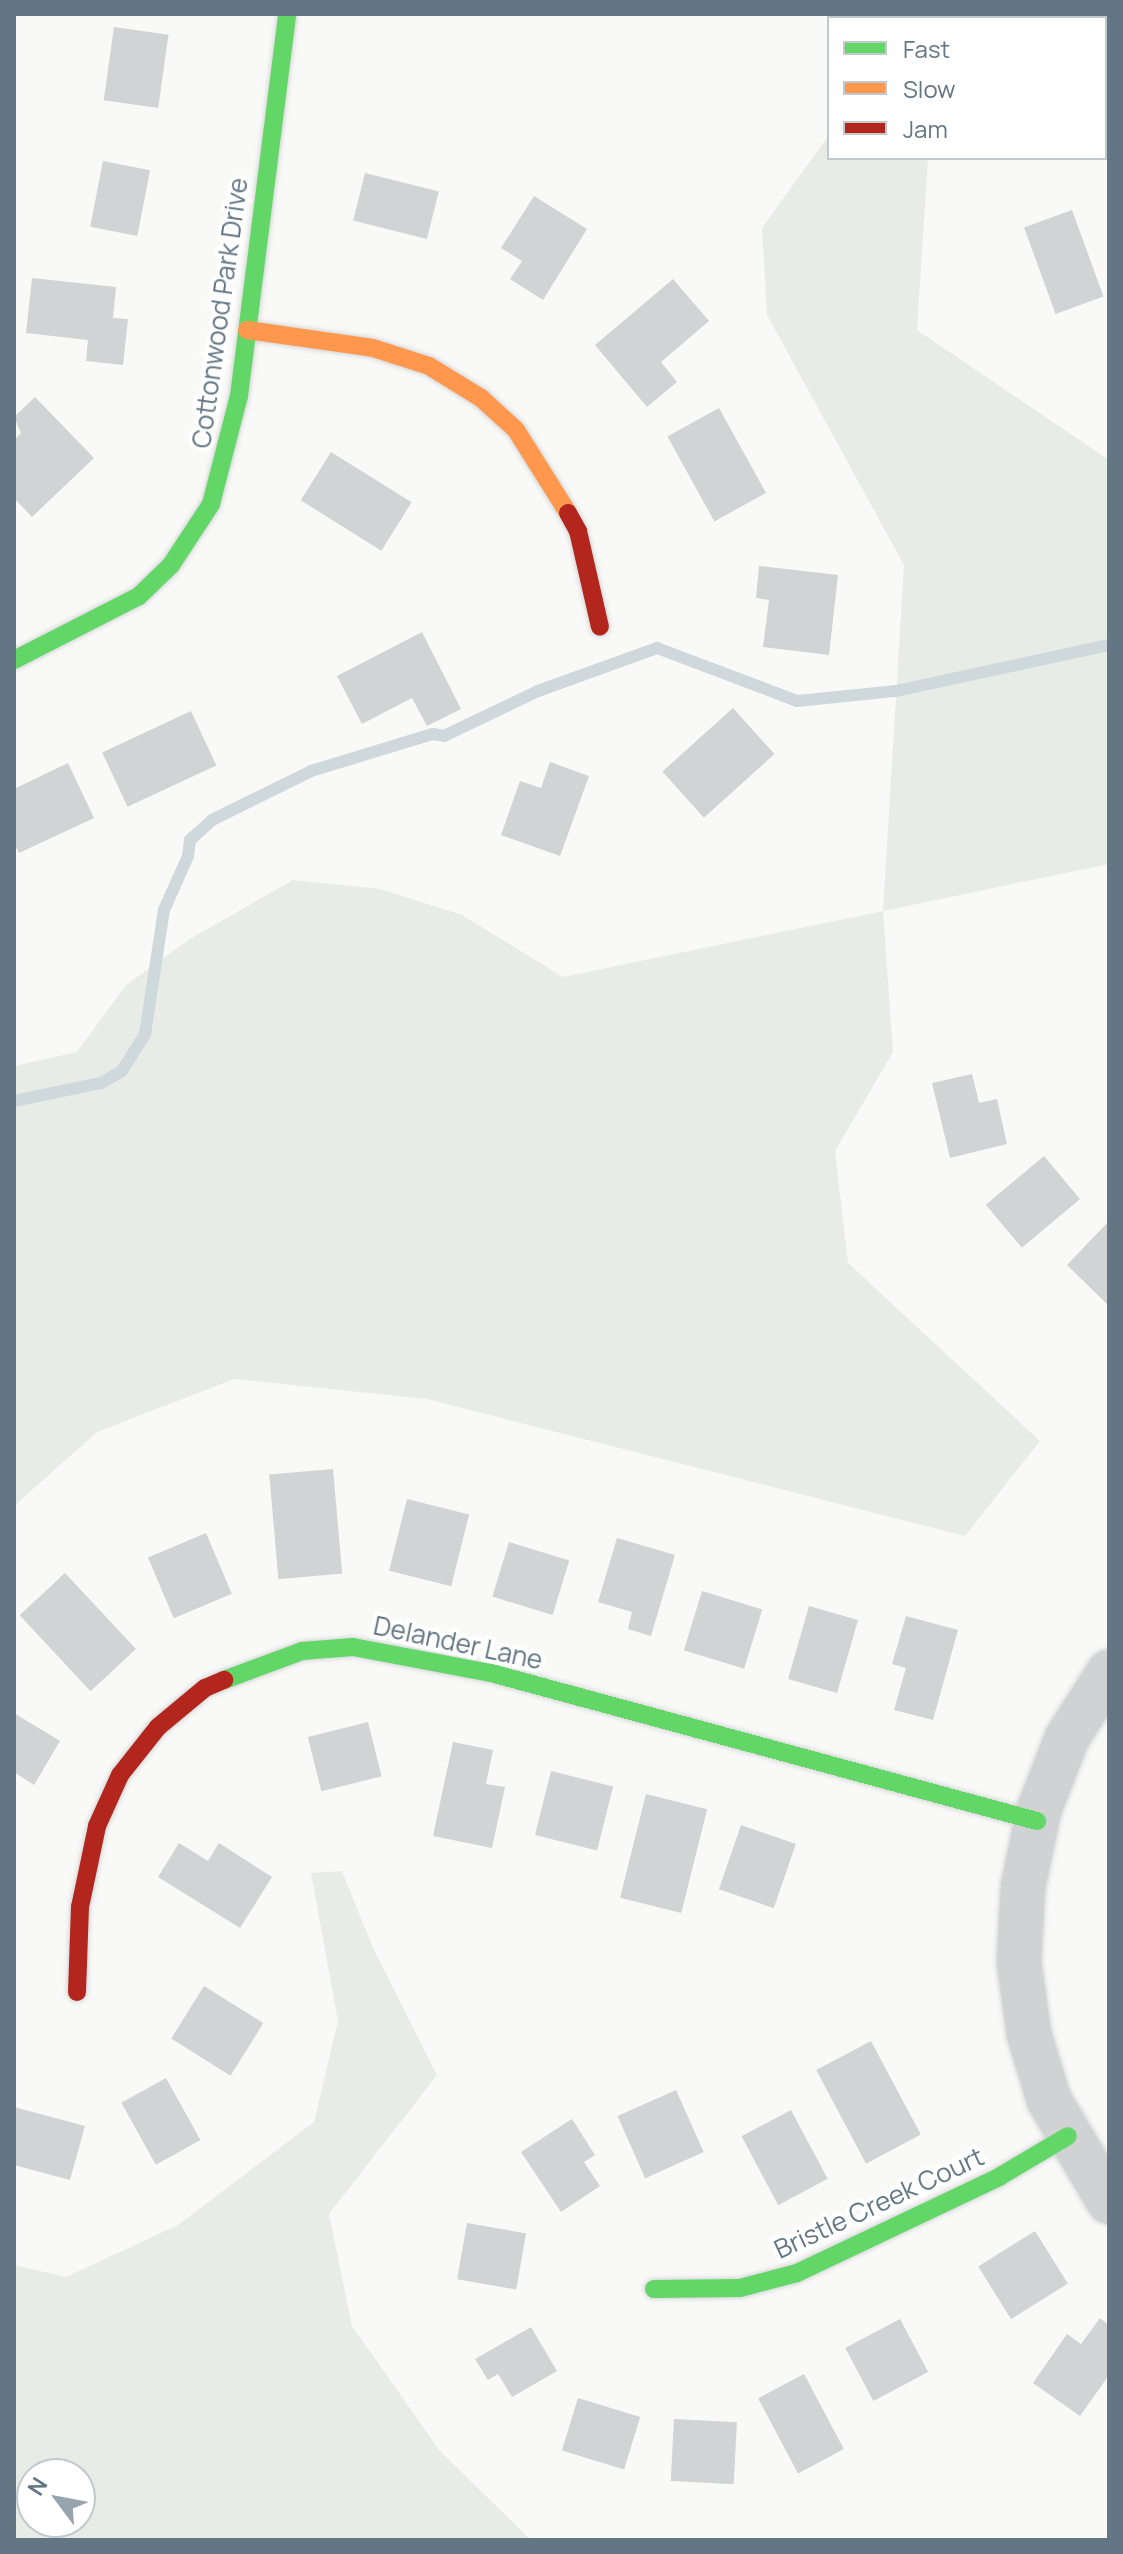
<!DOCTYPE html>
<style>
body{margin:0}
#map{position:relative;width:1123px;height:2554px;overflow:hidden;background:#f9f9f8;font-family:Manrope,sans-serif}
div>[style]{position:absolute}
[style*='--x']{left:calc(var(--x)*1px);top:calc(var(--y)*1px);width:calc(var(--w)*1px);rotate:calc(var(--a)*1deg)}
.green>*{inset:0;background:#e8ece6}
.stream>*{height:12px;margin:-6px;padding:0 6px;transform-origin:6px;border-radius:6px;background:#cfd8da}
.building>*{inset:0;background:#d1d3d4;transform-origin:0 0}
.roads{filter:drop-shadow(0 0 2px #d5d7d7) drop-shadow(0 0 2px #d5d7d7)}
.street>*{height:44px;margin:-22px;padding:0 22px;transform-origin:22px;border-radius:22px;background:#d1d2d3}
.fast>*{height:18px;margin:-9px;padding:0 9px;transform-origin:9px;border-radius:9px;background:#63d668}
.slow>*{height:18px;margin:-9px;padding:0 9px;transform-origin:9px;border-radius:9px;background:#ff974d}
.jam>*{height:18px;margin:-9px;padding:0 9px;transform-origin:9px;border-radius:9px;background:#b3261e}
span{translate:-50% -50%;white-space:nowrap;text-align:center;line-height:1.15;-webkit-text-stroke:8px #fff;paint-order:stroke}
.street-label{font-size:26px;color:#637684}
.frame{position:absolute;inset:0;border:16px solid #637684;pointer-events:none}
.legend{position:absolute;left:827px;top:16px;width:280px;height:144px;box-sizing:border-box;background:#fff;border:2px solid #c1c8ce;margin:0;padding:10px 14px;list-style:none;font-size:24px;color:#637684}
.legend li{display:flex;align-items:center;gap:16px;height:40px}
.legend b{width:40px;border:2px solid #c1c8ce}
.north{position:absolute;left:16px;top:2458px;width:80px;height:80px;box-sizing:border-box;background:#fff;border:2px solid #c1c8ce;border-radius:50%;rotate:302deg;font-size:22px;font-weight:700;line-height:32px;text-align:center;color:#637684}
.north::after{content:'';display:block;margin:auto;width:28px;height:36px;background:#98a4ad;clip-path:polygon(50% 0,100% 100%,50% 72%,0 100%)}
</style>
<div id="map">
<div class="green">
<i style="clip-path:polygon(829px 135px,829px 158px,928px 158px,917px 330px,1109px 460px,1109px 864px,883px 911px,893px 1052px,835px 1151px,848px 1263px,1040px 1441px,965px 1536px,427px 1399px,234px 1379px,97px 1432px,14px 1506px,14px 1066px,77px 1052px,126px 985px,190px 939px,293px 880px,380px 889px,462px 915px,563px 977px,883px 911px,904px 565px,767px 315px,762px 228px)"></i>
<i style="clip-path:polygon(evenodd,342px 1871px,373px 1948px,437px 2075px,329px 2214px,352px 2326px,440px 2451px,531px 2540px,14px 2540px,14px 2265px,66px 2277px,178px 2225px,314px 2122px,338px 2021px,311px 1873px,342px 1871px,80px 2474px,80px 2522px,32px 2522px,32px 2474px,80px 2474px)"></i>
</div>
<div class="stream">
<i style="--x:14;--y:1101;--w:89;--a:-11.7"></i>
<i style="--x:101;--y:1083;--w:24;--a:-30"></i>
<i style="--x:122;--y:1071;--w:44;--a:-58.1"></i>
<i style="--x:145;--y:1034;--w:125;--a:-81.3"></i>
<i style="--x:164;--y:910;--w:59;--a:-66"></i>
<i style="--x:188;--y:856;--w:16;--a:-83"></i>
<i style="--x:190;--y:840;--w:30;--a:-42"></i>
<i style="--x:212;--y:820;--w:110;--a:-26.3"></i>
<i style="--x:311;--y:771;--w:127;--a:-16.9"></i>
<i style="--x:433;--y:734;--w:11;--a:10"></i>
<i style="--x:444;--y:736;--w:104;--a:-25.6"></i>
<i style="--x:538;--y:691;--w:127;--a:-19.9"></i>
<i style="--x:657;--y:648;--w:150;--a:20.7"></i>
<i style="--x:797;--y:701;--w:100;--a:-5.8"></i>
<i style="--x:896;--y:691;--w:218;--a:-12.2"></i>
</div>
<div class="building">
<i style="left:114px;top:27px;width:55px;height:74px;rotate:8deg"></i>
<i style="clip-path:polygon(1105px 87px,1109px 87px,1107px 143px,1105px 143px)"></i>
<i style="left:103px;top:161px;width:48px;height:67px;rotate:11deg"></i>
<i style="left:365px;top:173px;width:76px;height:49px;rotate:14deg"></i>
<i style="clip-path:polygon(534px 196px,587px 229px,543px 300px,510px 279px,522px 261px,501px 248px)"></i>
<i style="left:1072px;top:210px;width:92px;height:51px;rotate:70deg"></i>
<i style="clip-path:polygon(32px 278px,116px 287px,113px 318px,128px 319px,123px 365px,86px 361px,88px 340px,26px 333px)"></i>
<i style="clip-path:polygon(673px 279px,709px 321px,661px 362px,677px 382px,647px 407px,595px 345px)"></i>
<i style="clip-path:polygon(35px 397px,94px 458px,32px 517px,14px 498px,14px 440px,21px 433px,14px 417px)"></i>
<i style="left:719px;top:408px;width:97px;height:59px;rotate:61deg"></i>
<i style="left:331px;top:452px;width:95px;height:57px;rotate:32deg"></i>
<i style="clip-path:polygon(759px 566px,838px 575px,829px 655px,763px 647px,769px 600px,756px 598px)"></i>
<i style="clip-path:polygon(422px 632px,461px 709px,427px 726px,412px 698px,362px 724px,337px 676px)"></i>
<i style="left:733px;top:708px;width:62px;height:95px;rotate:48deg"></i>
<i style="left:191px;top:711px;width:60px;height:98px;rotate:65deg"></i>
<i style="clip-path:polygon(550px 762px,589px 776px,560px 856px,501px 835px,520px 781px,541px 788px)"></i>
<i style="clip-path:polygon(68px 763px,94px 818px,19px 853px,14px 843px,14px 789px)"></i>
<i style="clip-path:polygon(972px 1074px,979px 1103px,997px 1099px,1007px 1144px,950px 1158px,932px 1083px)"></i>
<i style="left:1044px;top:1156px;width:56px;height:76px;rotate:50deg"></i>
<i style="clip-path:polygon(1109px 1221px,1109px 1306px,1067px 1265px)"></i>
<i style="left:333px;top:1469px;width:105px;height:64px;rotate:85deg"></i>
<i style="left:407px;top:1499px;width:64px;height:74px;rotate:14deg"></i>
<i style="left:206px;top:1533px;width:66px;height:63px;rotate:67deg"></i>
<i style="clip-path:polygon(617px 1538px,675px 1555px,651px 1636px,628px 1629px,632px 1612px,598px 1602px)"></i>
<i style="left:509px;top:1542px;width:63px;height:57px;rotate:17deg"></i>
<i style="left:65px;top:1573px;width:104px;height:62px;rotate:47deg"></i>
<i style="left:702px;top:1591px;width:63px;height:62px;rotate:17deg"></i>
<i style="left:809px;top:1606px;width:51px;height:76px;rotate:16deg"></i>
<i style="clip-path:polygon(906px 1616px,958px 1630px,933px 1720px,894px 1710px,906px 1668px,892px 1664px)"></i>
<i style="clip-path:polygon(14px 1713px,60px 1741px,34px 1785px,14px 1772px)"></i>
<i style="left:368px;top:1722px;width:56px;height:62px;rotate:76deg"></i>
<i style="clip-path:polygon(453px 1742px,493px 1750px,486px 1784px,505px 1787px,492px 1848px,433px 1836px)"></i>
<i style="left:551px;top:1771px;width:64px;height:66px;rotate:14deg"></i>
<i style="left:646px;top:1794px;width:63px;height:107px;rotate:14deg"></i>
<i style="left:741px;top:1825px;width:58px;height:68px;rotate:19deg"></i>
<i style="clip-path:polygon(179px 1843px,208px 1861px,219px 1843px,272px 1877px,240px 1928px,158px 1877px)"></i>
<i style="left:204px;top:1986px;width:70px;height:62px;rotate:32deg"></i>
<i style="left:871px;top:2041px;width:106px;height:62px;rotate:62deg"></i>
<i style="left:166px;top:2078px;width:71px;height:51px;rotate:61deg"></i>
<i style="left:676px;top:2090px;width:68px;height:64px;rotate:66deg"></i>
<i style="clip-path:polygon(14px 2107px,85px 2126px,70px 2180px,14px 2165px)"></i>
<i style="left:791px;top:2110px;width:78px;height:56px;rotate:62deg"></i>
<i style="clip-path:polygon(572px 2119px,595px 2155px,584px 2162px,600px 2186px,561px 2212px,521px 2152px)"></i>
<i style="left:467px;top:2223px;width:60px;height:57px;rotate:10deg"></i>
<i style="left:1035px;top:2231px;width:62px;height:67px;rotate:58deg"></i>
<i style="clip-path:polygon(1100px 2318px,1109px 2325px,1109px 2375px,1080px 2416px,1033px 2383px,1067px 2334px,1081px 2344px)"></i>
<i style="left:900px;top:2319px;width:60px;height:62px;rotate:62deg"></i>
<i style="clip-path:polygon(531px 2327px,557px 2371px,512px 2397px,498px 2374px,488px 2380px,475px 2359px)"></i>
<i style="left:804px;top:2374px;width:85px;height:52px;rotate:62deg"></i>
<i style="left:578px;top:2398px;width:65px;height:55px;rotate:17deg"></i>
<i style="left:674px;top:2419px;width:63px;height:62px;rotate:3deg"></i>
</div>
<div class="roads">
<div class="street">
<i style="--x:1109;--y:1672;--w:78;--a:122.5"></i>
<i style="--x:1067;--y:1738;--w:77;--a:111.3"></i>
<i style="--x:1039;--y:1810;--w:79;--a:101.7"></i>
<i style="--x:1023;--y:1887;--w:75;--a:93.1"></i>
<i style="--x:1019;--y:1962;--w:73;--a:82.1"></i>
<i style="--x:1029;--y:2034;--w:69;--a:73.1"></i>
<i style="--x:1049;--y:2100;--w:118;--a:59.5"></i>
</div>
<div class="fast">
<i style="--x:14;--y:660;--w:140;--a:-27.1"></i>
<i style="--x:139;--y:596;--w:45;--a:-44.1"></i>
<i style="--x:171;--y:565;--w:73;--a:-56.7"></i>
<i style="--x:211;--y:504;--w:112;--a:-75.5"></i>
<i style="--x:239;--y:396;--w:385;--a:-82.8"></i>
<i style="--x:224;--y:1680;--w:83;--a:-20.4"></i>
<i style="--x:302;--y:1651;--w:51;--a:-4.5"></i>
<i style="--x:353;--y:1647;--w:140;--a:10.7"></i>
<i style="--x:491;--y:1673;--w:566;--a:15.17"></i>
<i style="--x:654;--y:2289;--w:86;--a:-0.7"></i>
<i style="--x:740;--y:2288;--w:59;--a:-14.7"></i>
<i style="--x:797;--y:2273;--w:224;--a:-25.4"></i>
<i style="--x:999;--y:2177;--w:80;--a:-30.7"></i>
</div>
<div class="slow">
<i style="--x:247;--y:330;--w:127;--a:8.1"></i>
<i style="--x:373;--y:348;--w:59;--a:17.8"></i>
<i style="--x:429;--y:366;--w:61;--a:31.6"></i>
<i style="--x:481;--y:398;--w:47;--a:42.4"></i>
<i style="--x:516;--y:430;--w:98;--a:57.9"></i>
</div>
<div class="jam">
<i style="--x:568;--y:513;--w:21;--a:61"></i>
<i style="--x:578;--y:531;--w:98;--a:77.1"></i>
<i style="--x:77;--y:1992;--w:85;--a:-88"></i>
<i style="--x:80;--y:1907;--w:83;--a:-78.1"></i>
<i style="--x:97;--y:1826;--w:56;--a:-65.7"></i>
<i style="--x:120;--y:1775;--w:61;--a:-51.6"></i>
<i style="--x:158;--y:1727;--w:61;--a:-39.7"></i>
<i style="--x:205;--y:1688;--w:21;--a:-23"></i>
</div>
</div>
<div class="street-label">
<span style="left:220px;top:313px;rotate:-82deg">Cottonwood Park Drive</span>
<span style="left:458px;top:1643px;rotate:12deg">Delander Lane</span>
<span style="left:879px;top:2203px;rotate:-25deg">Bristle Creek Court</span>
</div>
<div class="frame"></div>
<ul class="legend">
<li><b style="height:10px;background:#63d668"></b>Fast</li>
<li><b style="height:10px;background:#ff974d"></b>Slow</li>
<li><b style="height:10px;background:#b3261e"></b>Jam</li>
</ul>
<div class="north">N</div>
</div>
